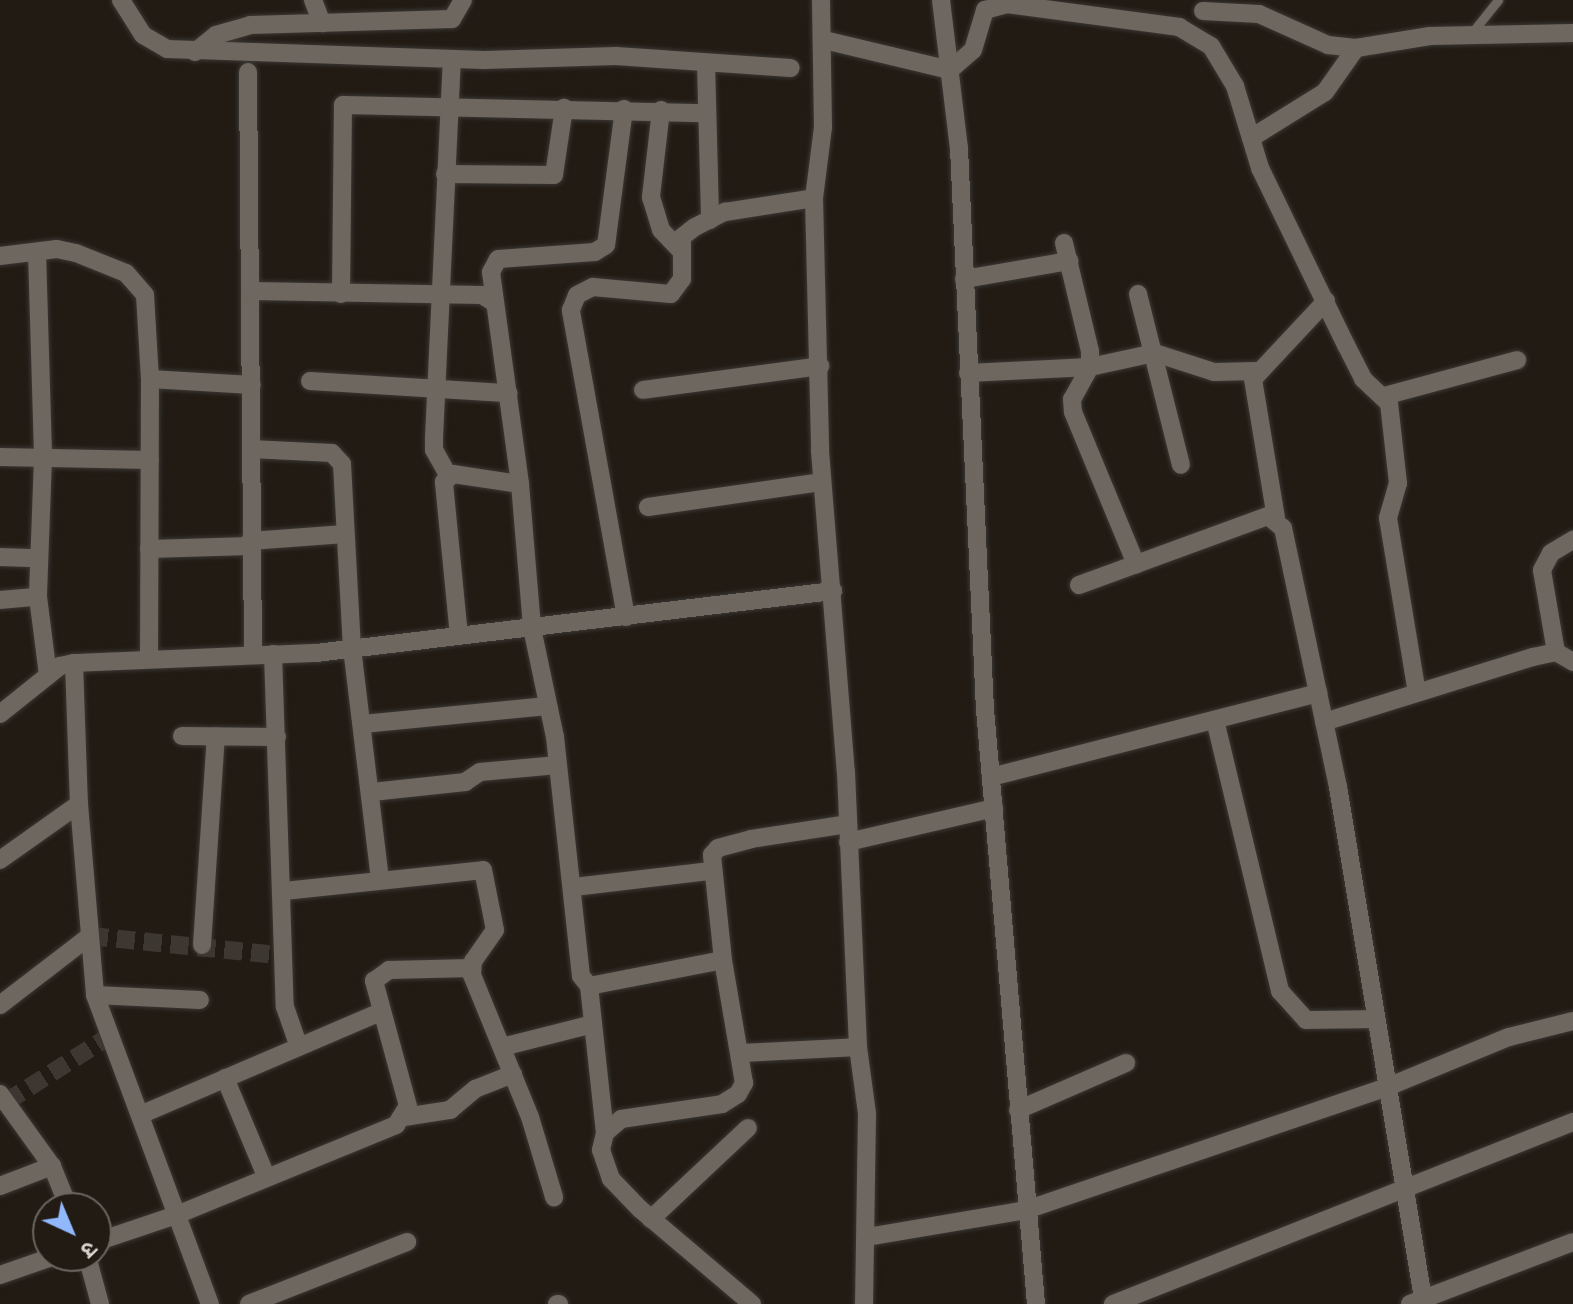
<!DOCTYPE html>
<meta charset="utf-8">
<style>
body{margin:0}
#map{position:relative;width:1573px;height:1304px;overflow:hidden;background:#211b14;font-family:Overpass,"Noto Sans Devanagari",sans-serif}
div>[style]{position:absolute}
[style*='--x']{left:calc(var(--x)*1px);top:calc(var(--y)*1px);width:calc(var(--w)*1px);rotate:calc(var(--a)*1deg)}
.minor-tunnel>*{height:18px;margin-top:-9px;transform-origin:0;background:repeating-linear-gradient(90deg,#3c3730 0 18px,transparent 0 27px)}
.roads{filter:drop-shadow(0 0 2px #3b3733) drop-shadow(0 0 2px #3b3733)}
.service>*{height:9px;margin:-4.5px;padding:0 4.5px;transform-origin:4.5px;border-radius:4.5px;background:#6e675f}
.minor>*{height:18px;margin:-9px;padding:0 9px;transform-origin:9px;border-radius:9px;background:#6e675f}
span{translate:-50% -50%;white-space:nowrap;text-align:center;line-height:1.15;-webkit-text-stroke:6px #211b14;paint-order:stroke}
.north{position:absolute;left:32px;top:1192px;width:80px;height:80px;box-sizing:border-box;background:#211b14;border:2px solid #6a655f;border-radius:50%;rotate:136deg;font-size:22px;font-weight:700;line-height:32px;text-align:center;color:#d8d4d0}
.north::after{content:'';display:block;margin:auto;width:28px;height:36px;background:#91b8fd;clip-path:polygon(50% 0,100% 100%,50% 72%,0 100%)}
</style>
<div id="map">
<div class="minor-tunnel">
<i style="--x:90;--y:936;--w:198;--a:5.8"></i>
<i style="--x:6;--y:1102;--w:121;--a:-32.5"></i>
</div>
<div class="roads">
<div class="service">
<i style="--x:1470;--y:35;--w:45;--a:-51.3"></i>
</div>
<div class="minor">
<i style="--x:121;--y:0;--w:41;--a:57.8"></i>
<i style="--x:143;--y:35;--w:28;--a:30"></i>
<i style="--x:167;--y:49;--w:317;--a:2"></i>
<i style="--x:484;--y:60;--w:132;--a:-1.7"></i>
<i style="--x:616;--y:56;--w:175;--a:3.9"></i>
<i style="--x:313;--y:0;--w:25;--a:69"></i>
<i style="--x:821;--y:0;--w:127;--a:89.1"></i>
<i style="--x:823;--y:127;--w:72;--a:97.2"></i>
<i style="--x:814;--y:198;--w:253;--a:88.6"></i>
<i style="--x:820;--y:451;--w:322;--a:85.4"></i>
<i style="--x:846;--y:772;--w:275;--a:87.5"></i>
<i style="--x:858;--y:1047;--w:68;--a:82.3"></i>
<i style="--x:867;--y:1114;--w:190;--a:90.9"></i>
<i style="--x:941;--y:0;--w:149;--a:83.1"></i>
<i style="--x:959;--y:148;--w:562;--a:87.35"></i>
<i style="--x:985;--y:709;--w:597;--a:85.1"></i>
<i style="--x:1203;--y:11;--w:56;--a:3.1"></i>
<i style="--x:1259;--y:14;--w:76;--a:24.2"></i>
<i style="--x:1328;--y:45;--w:28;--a:6"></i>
<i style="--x:1356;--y:48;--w:75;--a:-9.2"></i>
<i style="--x:1430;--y:36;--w:143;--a:-1.2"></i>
<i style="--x:824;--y:40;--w:130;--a:13.4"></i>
<i style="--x:950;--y:70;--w:30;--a:-41"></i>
<i style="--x:973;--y:50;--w:42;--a:-73.3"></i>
<i style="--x:985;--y:10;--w:23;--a:-15"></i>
<i style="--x:1007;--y:4;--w:174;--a:7.6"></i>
<i style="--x:1179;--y:27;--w:37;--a:31"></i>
<i style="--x:1211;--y:46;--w:47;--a:59"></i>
<i style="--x:1235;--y:86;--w:86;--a:73"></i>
<i style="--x:1260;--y:168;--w:197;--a:64.1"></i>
<i style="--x:1346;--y:345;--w:38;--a:63"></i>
<i style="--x:1363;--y:379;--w:35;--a:43"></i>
<i style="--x:1389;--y:403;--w:81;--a:83.6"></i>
<i style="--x:1398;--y:483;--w:36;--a:106"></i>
<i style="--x:1388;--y:518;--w:177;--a:80.6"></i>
<i style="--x:195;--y:52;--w:27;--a:-39"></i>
<i style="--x:216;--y:35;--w:35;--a:-16"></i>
<i style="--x:250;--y:25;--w:202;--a:-1.7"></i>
<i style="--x:452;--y:19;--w:22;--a:-60"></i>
<i style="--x:706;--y:63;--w:157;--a:88.5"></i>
<i style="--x:248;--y:72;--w:583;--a:89.51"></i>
<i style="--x:624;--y:109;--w:137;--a:97.5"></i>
<i style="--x:606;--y:245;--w:13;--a:148"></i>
<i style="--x:595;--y:252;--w:97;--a:175.9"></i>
<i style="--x:498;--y:259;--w:15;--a:118"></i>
<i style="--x:491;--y:272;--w:214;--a:82.2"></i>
<i style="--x:520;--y:484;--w:144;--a:85.2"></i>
<i style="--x:532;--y:628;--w:111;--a:78.1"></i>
<i style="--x:555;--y:737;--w:240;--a:83.8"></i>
<i style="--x:581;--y:976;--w:13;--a:51"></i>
<i style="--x:589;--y:986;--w:136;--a:-11"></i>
<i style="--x:661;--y:110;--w:88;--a:96.6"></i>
<i style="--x:651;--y:197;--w:34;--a:73"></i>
<i style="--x:661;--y:230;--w:28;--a:46"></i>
<i style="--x:1251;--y:138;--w:87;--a:-31.9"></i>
<i style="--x:1325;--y:92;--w:54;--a:-54.8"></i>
<i style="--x:445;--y:174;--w:109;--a:0.5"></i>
<i style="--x:554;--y:175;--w:68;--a:-81.5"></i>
<i style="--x:1064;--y:243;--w:111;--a:76.5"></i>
<i style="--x:1090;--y:351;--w:16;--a:90"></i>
<i style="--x:1090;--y:367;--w:37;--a:119"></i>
<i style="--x:1072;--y:399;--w:13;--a:86"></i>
<i style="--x:1073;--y:412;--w:165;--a:67.5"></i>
<i style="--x:37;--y:252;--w:206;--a:88.3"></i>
<i style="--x:43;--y:458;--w:139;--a:92.1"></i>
<i style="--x:38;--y:597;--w:79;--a:82.7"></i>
<i style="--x:0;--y:256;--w:57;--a:-7"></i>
<i style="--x:57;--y:249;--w:19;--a:12"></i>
<i style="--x:76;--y:253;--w:54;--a:21.8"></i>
<i style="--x:126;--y:273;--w:29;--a:49"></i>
<i style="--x:145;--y:295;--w:84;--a:86.6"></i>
<i style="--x:150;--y:379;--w:280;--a:90.2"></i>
<i style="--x:964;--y:279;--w:107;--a:-9.7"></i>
<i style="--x:252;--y:291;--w:230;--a:1"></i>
<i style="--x:482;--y:295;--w:15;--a:32"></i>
<i style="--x:341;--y:294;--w:189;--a:-89.4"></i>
<i style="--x:343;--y:105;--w:364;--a:1.3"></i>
<i style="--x:1138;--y:294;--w:176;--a:75.9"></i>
<i style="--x:968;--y:373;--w:122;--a:-2.8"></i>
<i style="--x:1090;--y:367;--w:66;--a:-12.2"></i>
<i style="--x:1155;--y:353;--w:62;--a:17.9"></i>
<i style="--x:1214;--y:372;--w:43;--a:-1.3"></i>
<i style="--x:150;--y:379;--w:102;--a:3.4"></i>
<i style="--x:310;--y:381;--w:199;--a:3.5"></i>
<i style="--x:643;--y:390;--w:179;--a:-7.7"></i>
<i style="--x:1384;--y:396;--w:138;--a:-15.1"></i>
<i style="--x:251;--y:449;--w:81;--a:2.8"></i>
<i style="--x:332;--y:453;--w:15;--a:48"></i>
<i style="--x:342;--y:464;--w:184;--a:86.9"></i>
<i style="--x:352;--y:648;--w:234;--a:83.1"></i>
<i style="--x:0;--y:457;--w:150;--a:1.1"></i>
<i style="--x:448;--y:475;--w:29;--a:-119"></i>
<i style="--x:434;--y:450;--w:12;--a:-90"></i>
<i style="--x:434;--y:438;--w:379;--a:-87.3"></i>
<i style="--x:648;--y:507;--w:176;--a:-8.2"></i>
<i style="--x:1276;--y:518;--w:141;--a:-99.4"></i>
<i style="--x:1253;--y:379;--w:107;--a:-46.9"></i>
<i style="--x:250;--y:541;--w:95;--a:-4.2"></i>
<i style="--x:149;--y:549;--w:101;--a:-1.7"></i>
<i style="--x:0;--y:557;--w:37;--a:2"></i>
<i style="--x:1079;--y:585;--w:201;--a:-20.1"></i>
<i style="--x:1268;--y:516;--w:19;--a:39"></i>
<i style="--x:1283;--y:528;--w:265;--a:78"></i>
<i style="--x:1338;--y:787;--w:524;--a:80.56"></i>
<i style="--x:0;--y:600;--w:38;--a:-5"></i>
<i style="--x:626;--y:617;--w:312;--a:-100.2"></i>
<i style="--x:571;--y:310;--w:16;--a:-68"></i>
<i style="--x:577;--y:295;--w:18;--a:-27"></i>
<i style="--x:593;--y:287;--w:78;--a:5.1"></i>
<i style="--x:671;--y:294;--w:19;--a:-54"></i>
<i style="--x:682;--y:279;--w:42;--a:-90"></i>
<i style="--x:682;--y:237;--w:16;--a:-38"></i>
<i style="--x:695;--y:227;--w:34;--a:-27"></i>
<i style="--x:725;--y:212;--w:90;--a:-8.9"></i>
<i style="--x:459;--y:636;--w:155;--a:-95.6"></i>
<i style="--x:444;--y:482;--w:12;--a:-42"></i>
<i style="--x:453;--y:474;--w:68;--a:8.5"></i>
<i style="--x:1556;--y:652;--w:83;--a:-99.7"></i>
<i style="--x:1542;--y:570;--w:19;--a:-62"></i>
<i style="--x:1551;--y:553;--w:26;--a:-31"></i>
<i style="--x:273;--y:654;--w:353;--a:88.1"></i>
<i style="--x:285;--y:1007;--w:42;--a:70.7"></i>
<i style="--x:74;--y:663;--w:141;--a:88"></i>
<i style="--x:79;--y:804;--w:192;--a:85.2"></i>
<i style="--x:95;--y:995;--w:330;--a:69.6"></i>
<i style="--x:0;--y:714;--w:77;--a:-38.7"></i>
<i style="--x:60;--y:666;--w:14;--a:-12"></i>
<i style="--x:74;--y:663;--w:242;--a:-2.4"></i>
<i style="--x:316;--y:653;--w:521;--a:-6.84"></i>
<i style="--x:1215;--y:720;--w:279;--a:76.5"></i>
<i style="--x:1280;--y:991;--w:39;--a:48"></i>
<i style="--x:1306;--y:1020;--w:68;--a:-0.8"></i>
<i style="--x:1324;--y:722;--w:219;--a:-17.3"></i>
<i style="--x:1533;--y:657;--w:24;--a:-12"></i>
<i style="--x:1556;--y:652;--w:20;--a:30"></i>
<i style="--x:363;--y:724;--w:185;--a:-5.6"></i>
<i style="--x:182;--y:736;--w:95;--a:0.6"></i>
<i style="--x:991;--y:777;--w:338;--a:-14.4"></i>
<i style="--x:372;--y:792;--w:94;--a:-6.1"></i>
<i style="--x:465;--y:782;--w:18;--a:-34"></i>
<i style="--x:480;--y:772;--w:78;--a:-5.1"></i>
<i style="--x:848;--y:842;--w:150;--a:-13.1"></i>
<i style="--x:0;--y:860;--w:97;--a:-35.3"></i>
<i style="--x:574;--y:887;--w:138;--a:-6.7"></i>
<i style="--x:284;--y:891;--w:200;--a:-6"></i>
<i style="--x:483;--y:870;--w:61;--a:78.7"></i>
<i style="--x:495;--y:930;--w:38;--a:125"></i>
<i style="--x:473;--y:961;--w:14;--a:94"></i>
<i style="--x:472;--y:975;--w:153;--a:67.8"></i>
<i style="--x:530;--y:1117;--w:84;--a:73.3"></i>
<i style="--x:202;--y:945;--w:209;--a:-86.2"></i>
<i style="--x:589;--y:986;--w:148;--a:83.8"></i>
<i style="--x:95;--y:995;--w:105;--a:2.7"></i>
<i style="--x:0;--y:1005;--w:113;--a:-37.5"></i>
<i style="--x:502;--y:1047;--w:94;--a:-14.2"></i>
<i style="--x:741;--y:1053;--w:117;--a:-2.9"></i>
<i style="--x:225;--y:1078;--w:106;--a:67.3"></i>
<i style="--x:0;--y:1094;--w:89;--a:54.2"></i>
<i style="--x:52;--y:1166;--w:45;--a:68"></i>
<i style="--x:1018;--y:1110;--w:118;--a:-23.5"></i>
<i style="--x:140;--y:1115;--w:261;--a:-23.2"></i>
<i style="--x:404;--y:1117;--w:47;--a:-8.7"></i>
<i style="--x:450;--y:1110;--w:33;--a:-40"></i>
<i style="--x:475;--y:1089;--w:41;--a:-21.5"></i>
<i style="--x:0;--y:1186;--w:56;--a:-21"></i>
<i style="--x:651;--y:1219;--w:133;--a:-43.2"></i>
<i style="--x:867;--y:1237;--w:161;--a:-9.6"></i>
<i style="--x:1026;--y:1210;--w:379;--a:-18.8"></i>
<i style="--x:1385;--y:1088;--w:134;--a:-22.4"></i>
<i style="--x:1509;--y:1037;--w:66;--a:-14"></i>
<i style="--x:96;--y:1242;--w:88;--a:-18.6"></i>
<i style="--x:179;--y:1214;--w:235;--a:-22.3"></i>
<i style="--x:396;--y:1125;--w:22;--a:-58"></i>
<i style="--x:408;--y:1106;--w:130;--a:-105.2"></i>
<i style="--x:374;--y:981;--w:19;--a:-36"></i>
<i style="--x:389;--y:970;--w:82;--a:-1.4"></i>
<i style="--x:87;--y:1256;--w:50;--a:74.8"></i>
<i style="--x:0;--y:1275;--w:58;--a:-19.1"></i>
<i style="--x:249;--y:1304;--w:170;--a:-21.4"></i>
<i style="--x:557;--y:1304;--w:2;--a:0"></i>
<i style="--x:752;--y:1304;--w:147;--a:-139.7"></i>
<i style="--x:640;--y:1209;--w:42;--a:-134"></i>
<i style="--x:611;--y:1179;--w:31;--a:-109"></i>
<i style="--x:601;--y:1150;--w:17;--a:-77"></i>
<i style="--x:605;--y:1133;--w:21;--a:-41"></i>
<i style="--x:621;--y:1119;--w:102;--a:-8.4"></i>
<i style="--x:722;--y:1104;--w:19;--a:-32"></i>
<i style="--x:738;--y:1094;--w:13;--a:-61"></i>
<i style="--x:744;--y:1083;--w:125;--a:-99.7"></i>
<i style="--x:723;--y:960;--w:106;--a:-96"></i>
<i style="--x:712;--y:855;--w:9;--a:-49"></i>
<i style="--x:718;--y:848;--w:34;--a:-15"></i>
<i style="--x:751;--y:839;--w:98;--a:-8.8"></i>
<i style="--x:1113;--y:1304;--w:495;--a:-21.6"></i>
<i style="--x:1410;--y:1304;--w:174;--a:-20.8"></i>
</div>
</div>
<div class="north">उ</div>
</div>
